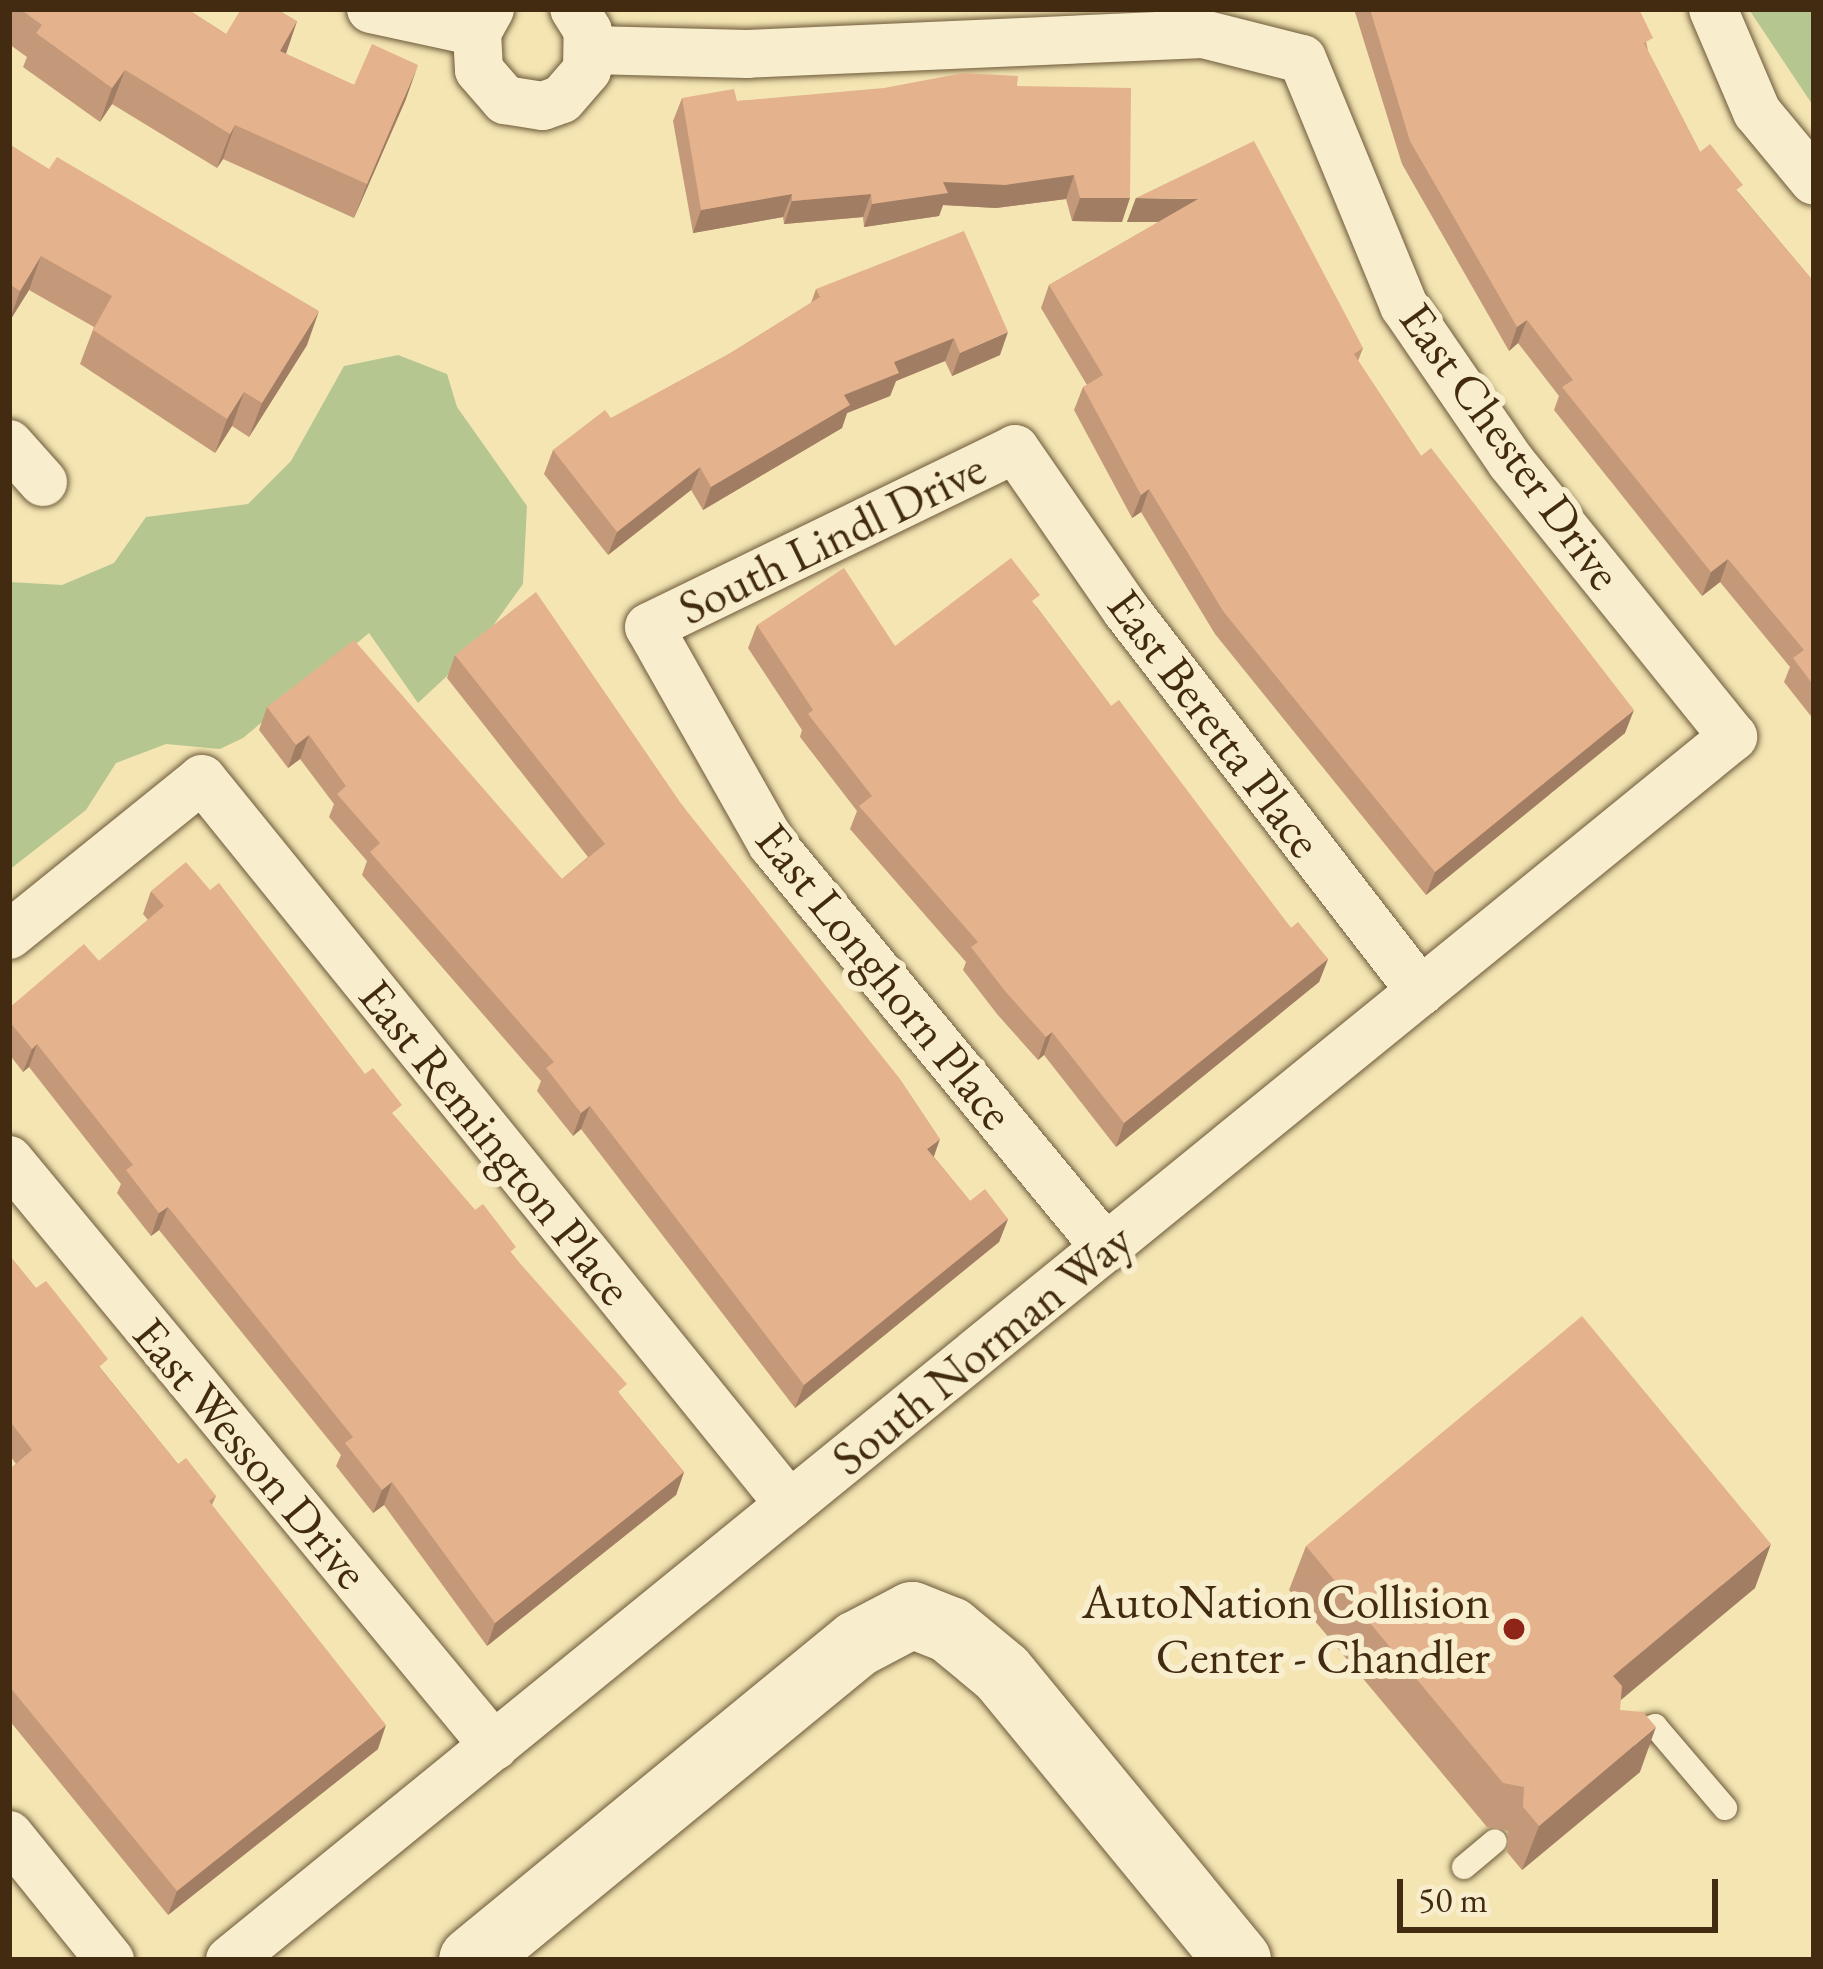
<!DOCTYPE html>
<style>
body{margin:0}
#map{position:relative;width:1823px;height:1969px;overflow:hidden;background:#f4e5b3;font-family:"EB Garamond",serif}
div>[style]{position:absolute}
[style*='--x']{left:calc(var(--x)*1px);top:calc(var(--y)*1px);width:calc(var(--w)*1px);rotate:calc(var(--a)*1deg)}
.green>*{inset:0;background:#b6c691}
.roads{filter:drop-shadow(0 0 3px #6e5a3a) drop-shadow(0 0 3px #6e5a3a)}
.lane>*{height:24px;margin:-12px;padding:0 12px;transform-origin:12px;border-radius:12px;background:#f8eece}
.street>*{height:48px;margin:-24px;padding:0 24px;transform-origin:24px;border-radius:24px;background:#f8eece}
.secondary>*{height:66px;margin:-33px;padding:0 33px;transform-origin:33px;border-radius:33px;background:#f8eece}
.wall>*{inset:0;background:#c49979}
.shaded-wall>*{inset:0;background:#a07d63}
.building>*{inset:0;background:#e4b28d}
.dots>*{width:33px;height:33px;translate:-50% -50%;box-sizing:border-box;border:6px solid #f8eece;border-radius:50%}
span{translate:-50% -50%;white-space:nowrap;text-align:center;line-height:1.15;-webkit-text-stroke:12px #f8eece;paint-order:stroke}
.street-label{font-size:48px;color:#422b11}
.poi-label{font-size:48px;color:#422b11}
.right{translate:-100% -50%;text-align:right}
.frame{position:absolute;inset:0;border:12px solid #422b11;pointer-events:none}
.scale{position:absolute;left:1397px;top:1879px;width:321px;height:54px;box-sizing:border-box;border:6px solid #422b11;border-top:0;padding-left:15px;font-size:36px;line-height:42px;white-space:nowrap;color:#422b11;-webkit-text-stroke:9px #f8eece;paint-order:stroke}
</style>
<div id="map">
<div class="green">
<i style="clip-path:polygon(1749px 9px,1814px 9px,1814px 107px,1750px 11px)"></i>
<i style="clip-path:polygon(398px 355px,447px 374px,457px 407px,527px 506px,523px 584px,477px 648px,418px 703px,369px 633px,243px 738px,220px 749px,166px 744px,116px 763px,86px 810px,9px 870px,9px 582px,62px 585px,114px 563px,146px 517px,248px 504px,291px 461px,344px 366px)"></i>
</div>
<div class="roads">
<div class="lane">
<i style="--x:1625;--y:1736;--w:32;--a:-18"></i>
<i style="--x:1655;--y:1726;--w:108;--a:49.5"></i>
<i style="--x:1464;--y:1867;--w:40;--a:-40"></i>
</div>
<div class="street">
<i style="--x:371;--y:9;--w:108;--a:12.2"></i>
<i style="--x:490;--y:9;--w:26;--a:119"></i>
<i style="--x:477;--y:32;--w:38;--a:87"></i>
<i style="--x:479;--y:70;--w:40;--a:49"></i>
<i style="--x:505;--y:100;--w:38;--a:9"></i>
<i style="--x:543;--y:106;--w:20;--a:-20"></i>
<i style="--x:562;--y:99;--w:38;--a:-49"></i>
<i style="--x:587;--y:70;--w:39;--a:-89"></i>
<i style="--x:588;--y:31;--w:26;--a:-122"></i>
<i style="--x:1713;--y:9;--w:112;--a:66.9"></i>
<i style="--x:1757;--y:112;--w:89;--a:50.4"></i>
<i style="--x:9;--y:444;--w:51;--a:48.2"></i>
<i style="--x:9;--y:935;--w:248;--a:-38.9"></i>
<i style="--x:202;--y:779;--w:934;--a:51"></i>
<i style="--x:9;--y:1160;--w:761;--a:50.39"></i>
<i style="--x:1106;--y:1248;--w:524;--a:-129.58"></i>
<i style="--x:772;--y:844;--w:249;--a:-119.5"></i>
<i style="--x:649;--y:627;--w:407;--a:-25.9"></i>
<i style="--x:1015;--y:449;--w:196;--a:55.4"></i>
<i style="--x:1126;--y:610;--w:482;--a:52.3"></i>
<i style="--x:9;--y:1835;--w:161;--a:51.1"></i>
<i style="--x:230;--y:1960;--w:1938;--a:-39.14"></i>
<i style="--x:1733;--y:737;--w:353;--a:-128.9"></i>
<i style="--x:1511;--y:462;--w:189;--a:-124.4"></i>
<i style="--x:1404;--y:306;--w:267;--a:-112.4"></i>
<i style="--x:1302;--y:59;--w:102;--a:-165.8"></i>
<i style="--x:1203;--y:34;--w:456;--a:177.5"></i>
<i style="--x:747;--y:54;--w:156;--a:-178.5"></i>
</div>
<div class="secondary">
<i style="--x:472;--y:1960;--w:498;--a:-39.4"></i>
<i style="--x:857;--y:1644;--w:62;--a:-27.8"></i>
<i style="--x:912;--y:1615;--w:41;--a:21.5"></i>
<i style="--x:950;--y:1630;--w:67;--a:39.6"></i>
<i style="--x:1002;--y:1673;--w:372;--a:50.6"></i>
</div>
</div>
<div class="wall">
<i style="clip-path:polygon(9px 9px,187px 9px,226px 34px,297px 21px,286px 54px,354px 85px,406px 99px,354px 218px,223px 159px,217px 168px,112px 104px,100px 122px,23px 67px,27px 57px,9px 44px)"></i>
<i style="clip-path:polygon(1354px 9px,1639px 9px,1648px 51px,1700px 152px,1740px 194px,1814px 282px,1814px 720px,1784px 682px,1790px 667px,1720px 582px,1702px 596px,1554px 410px,1559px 396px,1518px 343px,1509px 351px,1402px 164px)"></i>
<i style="clip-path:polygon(1017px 86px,1122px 222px,1072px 221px,1066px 199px,996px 208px,943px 205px,939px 216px,864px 227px,863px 217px,784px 224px,783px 217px,693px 233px,673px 121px,682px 98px,737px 101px)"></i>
<i style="clip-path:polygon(9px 144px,307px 345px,249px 437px,232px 426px,215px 453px,80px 364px,94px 327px,29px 290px,9px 322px)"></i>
<i style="clip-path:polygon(1136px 198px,1363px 348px,1358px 361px,1421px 456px,1625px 733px,1426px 895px,1215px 634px,1141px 512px,1132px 518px,1074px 410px,1083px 387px,1087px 385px,1041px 308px,1049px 285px,1159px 222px,1127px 222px)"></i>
<i style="clip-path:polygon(816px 289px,1000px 355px,952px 376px,945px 361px,896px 381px,890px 396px,847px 413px,842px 428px,703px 510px,691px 490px,608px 555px,544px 474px,553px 450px,729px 354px,811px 303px)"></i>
<i style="clip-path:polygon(1036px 606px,1111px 706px,1291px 928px,1328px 959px,1319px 982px,1116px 1147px,1044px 1055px,1038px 1060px,997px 1014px,963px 970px,966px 962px,850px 829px,857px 811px,800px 737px,802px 730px,748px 648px,757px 625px,895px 646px)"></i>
<i style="clip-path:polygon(455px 655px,682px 805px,934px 1157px,970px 1201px,1008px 1219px,999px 1242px,795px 1408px,581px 1129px,573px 1136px,537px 1091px,541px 1081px,362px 875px,367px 861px,329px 817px,334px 804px,300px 759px,288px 768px,259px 730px,267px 707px,562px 879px,588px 857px,447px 678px)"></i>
<i style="clip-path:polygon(151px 891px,397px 1119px,513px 1255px,622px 1397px,684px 1472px,676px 1495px,487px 1646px,384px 1505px,373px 1513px,336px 1466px,341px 1455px,159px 1230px,151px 1236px,117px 1193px,121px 1184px,29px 1067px,23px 1072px,9px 1054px,9px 1008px,99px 961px,148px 920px,143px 914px)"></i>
<i style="clip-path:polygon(9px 1255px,178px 1464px,216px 1496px,212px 1505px,378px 1749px,168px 1915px,9px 1720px,9px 1470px,16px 1464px,9px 1454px)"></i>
<i style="clip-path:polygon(1306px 1546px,1755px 1588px,1620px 1700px,1620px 1710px,1640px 1772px,1522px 1870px,1507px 1852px,1508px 1831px,1487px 1827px,1289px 1590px)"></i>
</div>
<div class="shaded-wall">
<i style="clip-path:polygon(297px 21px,285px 56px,280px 51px)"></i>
<i style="clip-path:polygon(418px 65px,406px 99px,354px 218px,367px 184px)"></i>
<i style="clip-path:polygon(125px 70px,112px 104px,100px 122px,112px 88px)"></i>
<i style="clip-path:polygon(235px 125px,223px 159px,217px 168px,230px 134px)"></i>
<i style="clip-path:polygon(1074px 175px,1066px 199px,996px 208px,943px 205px,939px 216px,864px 227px,872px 204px,943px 182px)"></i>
<i style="clip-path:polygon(792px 194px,783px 217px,693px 233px,701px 210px)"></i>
<i style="clip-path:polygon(871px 194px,863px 217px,784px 224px,792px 201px)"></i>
<i style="clip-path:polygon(1080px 198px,1130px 198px,1122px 222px,1072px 221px)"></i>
<i style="clip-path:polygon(1136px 198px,1198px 199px,1190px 222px,1127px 222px)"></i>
<i style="clip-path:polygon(41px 256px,29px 290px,9px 322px,20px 291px)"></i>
<i style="clip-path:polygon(319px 311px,307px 345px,249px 437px,262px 403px)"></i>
<i style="clip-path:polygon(1527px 320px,1518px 343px,1509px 351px,1517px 327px)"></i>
<i style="clip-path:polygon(1008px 332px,1000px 355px,952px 376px,960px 353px)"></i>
<i style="clip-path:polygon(954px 338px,945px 361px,896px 381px,890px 396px,847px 413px,842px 428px,703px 510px,711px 487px,844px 395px,894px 362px)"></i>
<i style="clip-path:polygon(244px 392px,232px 426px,215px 453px,227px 419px)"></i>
<i style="clip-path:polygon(700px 467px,691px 490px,608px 555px,617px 532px)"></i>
<i style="clip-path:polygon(1149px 489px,1141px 512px,1132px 518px,1141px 495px)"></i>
<i style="clip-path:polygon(1728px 559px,1720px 582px,1702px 596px,1711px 572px)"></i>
<i style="clip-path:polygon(1634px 710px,1625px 733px,1426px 895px,1435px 872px)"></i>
<i style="clip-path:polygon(309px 735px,300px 759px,288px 768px,296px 745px)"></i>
<i style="clip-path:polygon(1328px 959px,1319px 982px,1116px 1147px,1124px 1123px)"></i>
<i style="clip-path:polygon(1052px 1032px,1044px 1055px,1038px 1060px,1046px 1037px)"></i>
<i style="clip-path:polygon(37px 1044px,29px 1067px,23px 1072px,32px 1049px)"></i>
<i style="clip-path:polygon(590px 1106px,581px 1129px,573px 1136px,581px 1113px)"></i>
<i style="clip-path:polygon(940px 1139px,932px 1162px,927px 1149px)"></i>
<i style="clip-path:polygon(168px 1207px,159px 1230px,151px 1236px,159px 1213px)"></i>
<i style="clip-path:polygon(1008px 1219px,999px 1242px,795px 1408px,804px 1385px)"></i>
<i style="clip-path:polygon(684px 1472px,676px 1495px,487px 1646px,495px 1623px)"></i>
<i style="clip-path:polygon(392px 1482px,384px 1505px,373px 1513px,382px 1490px)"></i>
<i style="clip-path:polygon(1771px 1544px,1755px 1588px,1597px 1720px,1613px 1676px)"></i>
<i style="clip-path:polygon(386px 1725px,378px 1749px,168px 1915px,177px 1891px)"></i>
<i style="clip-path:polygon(1656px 1727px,1640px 1772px,1522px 1870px,1539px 1826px)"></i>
</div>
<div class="building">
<i style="clip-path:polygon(20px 9px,187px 9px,226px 34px,241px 9px,277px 9px,297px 21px,280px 51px,354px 85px,372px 44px,418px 65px,367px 184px,235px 125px,230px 134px,125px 70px,112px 88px,36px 33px,42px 25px)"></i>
<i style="clip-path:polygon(1370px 9px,1639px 9px,1653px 38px,1644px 43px,1700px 152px,1710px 144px,1743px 185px,1736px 190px,1814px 282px,1814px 686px,1793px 658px,1804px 650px,1728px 559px,1711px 572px,1562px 387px,1573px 380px,1527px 320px,1517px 327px,1410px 141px)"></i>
<i style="clip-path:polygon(963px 73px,1018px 76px,1017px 86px,1131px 88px,1130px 198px,1080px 198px,1074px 175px,1005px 185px,943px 182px,948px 193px,872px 204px,871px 194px,792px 201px,792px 194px,701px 210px,682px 98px,734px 89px,737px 101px,884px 88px)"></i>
<i style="clip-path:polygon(1254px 141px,1363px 348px,1354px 354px,1421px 456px,1431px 448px,1634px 710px,1435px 872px,1223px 611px,1149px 489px,1141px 495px,1083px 387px,1103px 375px,1049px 285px,1198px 199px,1136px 198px)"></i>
<i style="clip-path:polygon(9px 144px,49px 169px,57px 157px,319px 311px,262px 403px,244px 392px,227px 419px,93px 330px,112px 296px,41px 256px,20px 291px,9px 284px)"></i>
<i style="clip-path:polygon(964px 231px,1008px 332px,960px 353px,954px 338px,894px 362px,899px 373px,844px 395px,850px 405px,711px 487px,700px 467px,617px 532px,553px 450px,605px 410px,611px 418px,729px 354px,820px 297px,816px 289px)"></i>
<i style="clip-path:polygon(1011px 558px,1040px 595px,1032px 601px,1111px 706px,1119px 700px,1291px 928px,1298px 922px,1328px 959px,1124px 1123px,1052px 1032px,1046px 1037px,1005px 991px,971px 947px,978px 942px,859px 806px,872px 796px,808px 714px,813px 710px,757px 625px,844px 568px,895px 646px)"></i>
<i style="clip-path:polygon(536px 592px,682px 805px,900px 1079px,940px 1139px,927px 1149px,970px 1201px,985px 1189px,1008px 1219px,804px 1385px,590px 1106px,581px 1113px,546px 1068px,554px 1062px,370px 852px,380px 843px,337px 794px,346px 786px,309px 735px,296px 745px,267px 707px,354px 640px,562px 879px,605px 844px,455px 655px)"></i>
<i style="clip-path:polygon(186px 862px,210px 890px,219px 883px,365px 1074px,373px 1068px,402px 1105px,392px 1113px,475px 1210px,483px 1204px,516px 1247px,510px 1252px,627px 1384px,618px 1392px,684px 1472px,495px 1623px,392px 1482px,382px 1490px,345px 1443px,353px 1437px,168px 1207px,159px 1213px,126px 1170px,133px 1165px,37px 1044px,32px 1049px,9px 1021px,9px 1008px,84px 944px,99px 961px,164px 906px,151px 891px)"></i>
<i style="clip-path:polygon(9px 1255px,36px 1288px,46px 1281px,78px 1321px,108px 1359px,99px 1367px,178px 1464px,186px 1458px,216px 1496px,209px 1501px,386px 1725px,177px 1891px,9px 1686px,9px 1470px,32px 1450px,9px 1420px)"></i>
<i style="clip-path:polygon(1582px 1316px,1771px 1544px,1613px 1676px,1622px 1686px,1620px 1710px,1643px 1712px,1656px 1727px,1539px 1826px,1523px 1807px,1524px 1787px,1503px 1783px,1306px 1546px)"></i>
</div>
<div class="dots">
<i style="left:1514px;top:1629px;background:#8f2418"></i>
</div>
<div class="street-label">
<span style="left:1511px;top:446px;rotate:54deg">East Chester Drive</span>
<span style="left:832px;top:538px;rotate:-26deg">South Lindl Drive</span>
<span style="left:1215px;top:723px;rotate:53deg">East Beretta Place</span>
<span style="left:885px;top:976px;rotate:51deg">East Longhorn Place</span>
<span style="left:496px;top:1142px;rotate:51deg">East Remington Place</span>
<span style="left:982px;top:1349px;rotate:-39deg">South Norman Way</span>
<span style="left:251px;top:1453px;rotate:50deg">East Wesson Drive</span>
</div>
<div class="poi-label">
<span class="right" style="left:1490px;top:1629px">AutoNation Collision<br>Center - Chandler</span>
</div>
<div class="frame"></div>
<div class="scale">50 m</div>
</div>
